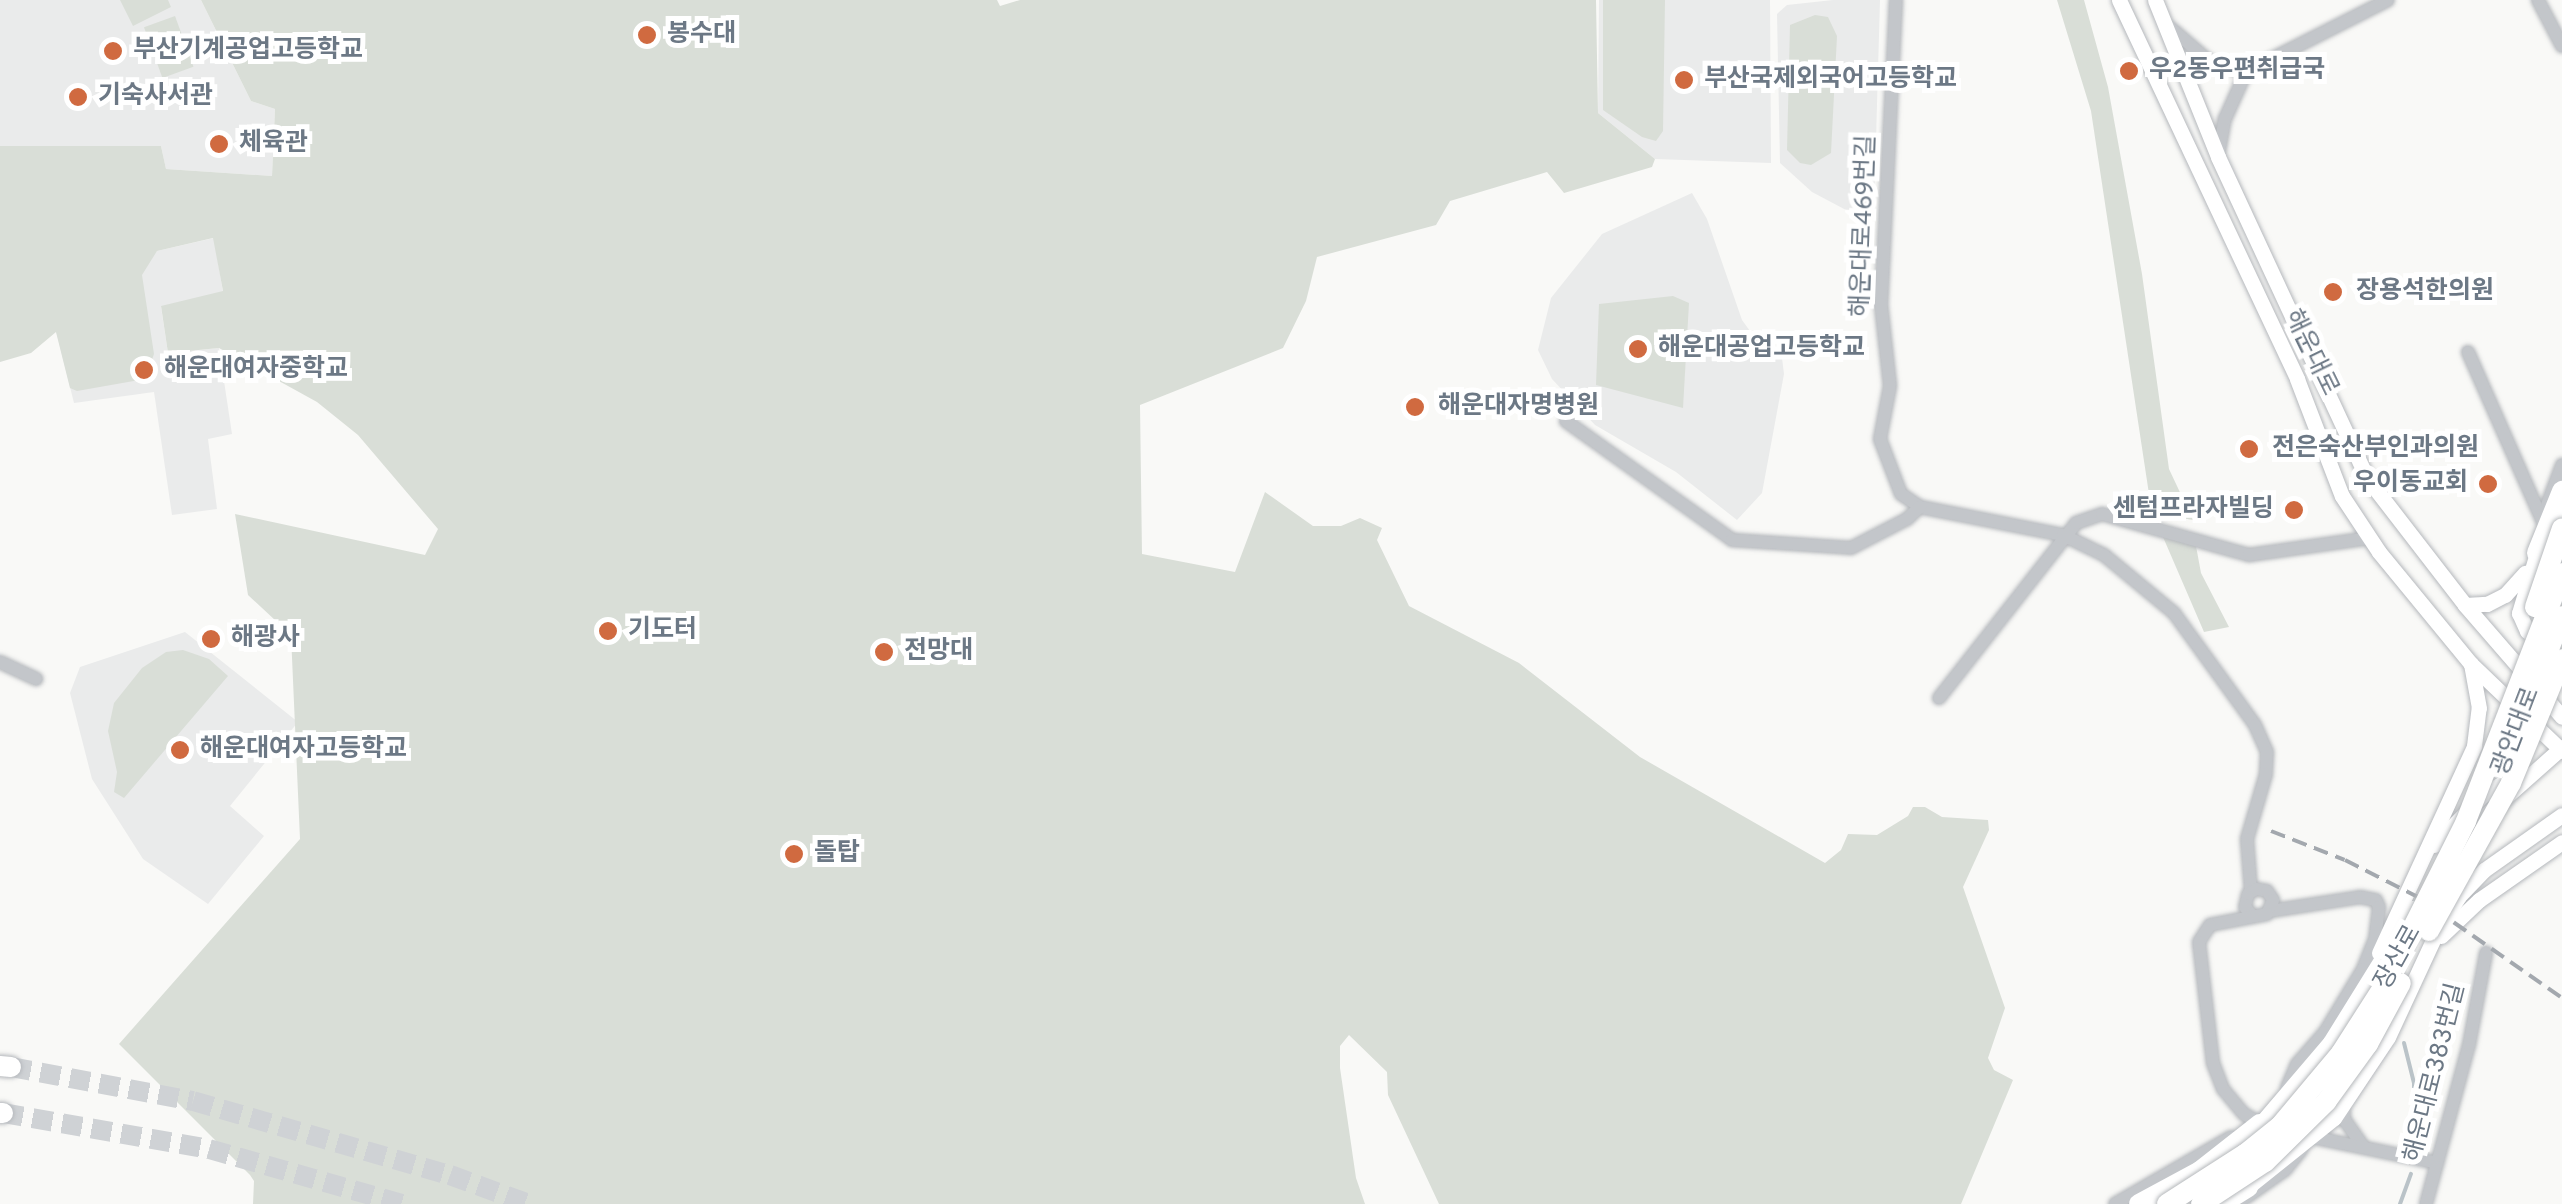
<!DOCTYPE html>
<meta charset="utf-8">
<style>
body{margin:0}
#map{position:relative;width:2562px;height:1204px;overflow:hidden;background:#f9f9f7;font-family:Overpass,"Noto Sans KR",sans-serif}
div>[style]{position:absolute}
[style*='--x']{left:calc(var(--x)*1px);top:calc(var(--y)*1px);width:calc(var(--w)*1px);rotate:calc(var(--a)*1deg)}
.built>*{inset:0;background:#eaebeb}
.green>*{inset:0;background:#d9ded7;transform-origin:0 0}
.stream>*{height:4px;margin:-2px;padding:0 2px;transform-origin:2px;border-radius:2px;background:#bac3c8}
.highway-tunnel>*{height:20px;margin-top:-10px;transform-origin:0;background:repeating-linear-gradient(90deg,#cfd2d5 0 20px,transparent 0 30px)}
.roads{filter:drop-shadow(0 0 2px #b5b8bc) drop-shadow(0 0 2px #b5b8bc)}
.minor>*{height:12px;margin:-6px;padding:0 6px;transform-origin:6px;border-radius:6px;background:#c3c6ca}
.major>*{height:15px;margin:-7.5px;padding:0 7.5px;transform-origin:7.5px;border-radius:7.5px;background:#fff}
.highway>*{height:20px;margin:-10px;padding:0 10px;transform-origin:10px;border-radius:10px;background:#fff}
.rail>*{height:4px;margin-top:-2px;transform-origin:0;background:repeating-linear-gradient(90deg,#a3a8ae 0 15px,transparent 0 23px)}
.bridges{filter:drop-shadow(0 0 2px #b5b8bb) drop-shadow(0 0 2px #b5b8bb)}
.highway-bridge>*{height:20px;margin:-10px;padding:0 10px;transform-origin:10px;border-radius:10px;background:#fff}
.dots>*{width:28px;height:28px;translate:-50% -50%;box-sizing:border-box;border:5px solid #fff;border-radius:50%}
span{translate:-50% -50%;white-space:nowrap;text-align:center;line-height:1.15;-webkit-text-stroke:10px #fff;paint-order:stroke}
.poi-label{font-size:25px;color:#6c7885;font-weight:700}
.left{translate:0 -50%;text-align:left}
.right{translate:-100% -50%;text-align:right}
.street-label{font-size:25px;color:#6c7885}
</style>
<div id="map">
<div class="built">
<i style="clip-path:polygon(0 0,201px 0,251px 101px,275px 109px,272px 176px,166px 169px,161px 146px,0 147px)"></i>
<i style="clip-path:polygon(1599px 0,1770px 0,1771px 163px,1655px 159px,1598px 113px)"></i>
<i style="clip-path:polygon(1833px 0,1880px 0,1874px 210px,1846px 210px,1812px 192px,1780px 163px,1777px 14px,1787px 5px)"></i>
<i style="clip-path:polygon(1692px 193px,1707px 219px,1742px 320px,1758px 342px,1781px 350px,1784px 374px,1762px 493px,1737px 520px,1676px 472px,1595px 425px,1552px 379px,1538px 350px,1551px 298px,1602px 234px)"></i>
<i style="clip-path:polygon(214px 238px,223px 292px,161px 307px,168px 353px,219px 348px,232px 434px,208px 439px,217px 509px,172px 515px,154px 392px,74px 403px,56px 331px,157px 251px)"></i>
<i style="clip-path:polygon(185px 632px,298px 722px,230px 806px,264px 836px,208px 904px,143px 859px,92px 779px,70px 693px,80px 667px)"></i>
</div>
<div class="green">
<i style="clip-path:polygon(120px 0,168px 0,171px 7px,133px 26px)"></i>
<i style="clip-path:polygon(201px 0,997px 0,1000px 6px,1020px 0,1596px 0,1598px 113px,1655px 159px,1652px 167px,1564px 193px,1547px 172px,1450px 201px,1436px 225px,1317px 257px,1306px 301px,1283px 348px,1140px 405px,1142px 554px,1235px 572px,1265px 492px,1313px 526px,1341px 526px,1360px 518px,1382px 528px,1377px 540px,1409px 606px,1519px 663px,1640px 757px,1825px 863px,1841px 850px,1848px 834px,1877px 835px,1908px 816px,1913px 807px,1925px 807px,1942px 817px,1988px 820px,1989px 830px,1963px 887px,2005px 1008px,1988px 1058px,1994px 1070px,2013px 1080px,1961px 1204px,1439px 1204px,1388px 1095px,1387px 1072px,1349px 1035px,1340px 1046px,1340px 1068px,1356px 1178px,1365px 1204px,253px 1204px,254px 1181px,250px 1175px,119px 1044px,300px 839px,291px 635px,248px 595px,235px 514px,425px 555px,438px 529px,358px 435px,317px 402px,219px 348px,168px 353px,161px 306px,223px 291px,213px 238px,157px 251px,142px 275px,154px 354px,145px 379px,77px 391px,70px 388px,56px 332px,31px 353px,0 362px,0 146px,161px 146px,166px 169px,272px 176px,275px 109px,251px 101px)"></i>
<i style="clip-path:polygon(1603px 0,1665px 0,1663px 131px,1656px 141px,1642px 137px,1603px 110px)"></i>
<i style="clip-path:polygon(2057px 0,2084px 0,2108px 87px,2142px 274px,2169px 469px,2193px 520px,2165px 515px,2153px 507px,2149px 494px,2091px 111px)"></i>
<i style="clip-path:polygon(1815px 15px,1828px 17px,1837px 36px,1831px 153px,1811px 165px,1800px 163px,1787px 150px,1790px 25px)"></i>
<i style="left:175px;top:16px;width:54px;height:33px;rotate:70deg"></i>
<i style="clip-path:polygon(1673px 296px,1689px 303px,1683px 408px,1596px 385px,1599px 304px)"></i>
<i style="clip-path:polygon(2163px 537px,2196px 546px,2201px 573px,2229px 627px,2204px 632px)"></i>
<i style="clip-path:polygon(183px 650px,209px 659px,228px 676px,124px 798px,114px 792px,117px 772px,108px 731px,114px 703px,142px 668px,166px 652px)"></i>
</div>
<div class="stream">
<i style="--x:2404;--y:1043;--w:41;--a:76"></i>
<i style="--x:2414;--y:1083;--w:64;--a:90"></i>
<i style="--x:2400;--y:1204;--w:32;--a:-70"></i>
</div>
<div class="highway-tunnel">
<i style="--x:11;--y:1067;--w:185;--a:10.6"></i>
<i style="--x:193;--y:1101;--w:267;--a:16.1"></i>
<i style="--x:450;--y:1175;--w:84;--a:20.2"></i>
<i style="--x:3;--y:1113;--w:209;--a:9.9"></i>
<i style="--x:209;--y:1149;--w:201;--a:15.9"></i>
</div>
<div class="roads">
<div class="minor">
<i style="--x:1896;--y:0;--w:304;--a:92.8"></i>
<i style="--x:1881;--y:304;--w:82;--a:83.7"></i>
<i style="--x:1890;--y:386;--w:54;--a:100.7"></i>
<i style="--x:1880;--y:439;--w:59;--a:69.1"></i>
<i style="--x:1901;--y:494;--w:23;--a:34"></i>
<i style="--x:1920;--y:507;--w:146;--a:11.1"></i>
<i style="--x:2063;--y:535;--w:46;--a:26"></i>
<i style="--x:2104;--y:555;--w:91;--a:39.6"></i>
<i style="--x:2174;--y:613;--w:138;--a:54.1"></i>
<i style="--x:2255;--y:725;--w:30;--a:66"></i>
<i style="--x:2267;--y:752;--w:22;--a:93"></i>
<i style="--x:2266;--y:774;--w:68;--a:106.3"></i>
<i style="--x:2247;--y:839;--w:52;--a:85.6"></i>
<i style="--x:2538;--y:0;--w:52;--a:62.4"></i>
<i style="--x:2165;--y:23;--w:60;--a:40.9"></i>
<i style="--x:2210;--y:62;--w:37;--a:16"></i>
<i style="--x:2218;--y:157;--w:39;--a:-80"></i>
<i style="--x:2225;--y:119;--w:51;--a:-65.9"></i>
<i style="--x:2246;--y:72;--w:159;--a:-26.9"></i>
<i style="--x:2468;--y:352;--w:186;--a:66.2"></i>
<i style="--x:1566;--y:421;--w:204;--a:35.6"></i>
<i style="--x:1732;--y:540;--w:119;--a:3.8"></i>
<i style="--x:1851;--y:548;--w:63;--a:-27.4"></i>
<i style="--x:1907;--y:519;--w:18;--a:-43"></i>
<i style="--x:2547;--y:505;--w:43;--a:-69.4"></i>
<i style="--x:0;--y:662;--w:40;--a:25"></i>
<i style="--x:1939;--y:698;--w:222;--a:-51.9"></i>
<i style="--x:2076;--y:523;--w:28;--a:-19"></i>
<i style="--x:2102;--y:514;--w:153;--a:15.6"></i>
<i style="--x:2249;--y:555;--w:122;--a:-8"></i>
<i style="--x:2270;--y:911;--w:91;--a:-8.8"></i>
<i style="--x:2360;--y:897;--w:16;--a:11"></i>
<i style="--x:2376;--y:900;--w:8;--a:67"></i>
<i style="--x:2379;--y:907;--w:32;--a:97"></i>
<i style="--x:2375;--y:939;--w:32;--a:112"></i>
<i style="--x:2363;--y:969;--w:74;--a:121.1"></i>
<i style="--x:2325;--y:1032;--w:43;--a:131.2"></i>
<i style="--x:2297;--y:1064;--w:26;--a:113"></i>
<i style="--x:2251;--y:914;--w:9;--a:-131"></i>
<i style="--x:2245;--y:907;--w:13;--a:-77"></i>
<i style="--x:2248;--y:894;--w:9;--a:-32"></i>
<i style="--x:2256;--y:889;--w:11;--a:10"></i>
<i style="--x:2267;--y:891;--w:11;--a:56"></i>
<i style="--x:2273;--y:900;--w:15;--a:113"></i>
<i style="--x:2267;--y:914;--w:58;--a:169.1"></i>
<i style="--x:2210;--y:925;--w:20;--a:123"></i>
<i style="--x:2199;--y:942;--w:122;--a:83.4"></i>
<i style="--x:2213;--y:1063;--w:28;--a:69"></i>
<i style="--x:2223;--y:1089;--w:33;--a:50"></i>
<i style="--x:2244;--y:1114;--w:23;--a:29"></i>
<i style="--x:2344;--y:1103;--w:16;--a:90"></i>
<i style="--x:2344;--y:1119;--w:33;--a:55"></i>
<i style="--x:2307;--y:1136;--w:133;--a:11.7"></i>
<i style="--x:2245;--y:1198;--w:49;--a:-35"></i>
<i style="--x:2285;--y:1170;--w:26;--a:-51"></i>
<i style="--x:2115;--y:1204;--w:134;--a:-30"></i>
<i style="--x:2426;--y:1204;--w:165;--a:-74.9"></i>
<i style="--x:2469;--y:1045;--w:94;--a:-79.5"></i>
</div>
<div class="major">
<i style="--x:2119;--y:0;--w:419;--a:64.8"></i>
<i style="--x:2297;--y:379;--w:125;--a:69"></i>
<i style="--x:2342;--y:496;--w:67;--a:56.5"></i>
<i style="--x:2379;--y:552;--w:145;--a:50.6"></i>
<i style="--x:2471;--y:664;--w:126;--a:43.7"></i>
<i style="--x:2155;--y:0;--w:169;--a:68.1"></i>
<i style="--x:2218;--y:157;--w:354;--a:65.1"></i>
<i style="--x:2367;--y:478;--w:160;--a:52.3"></i>
<i style="--x:2465;--y:605;--w:148;--a:49.1"></i>
<i style="--x:2537;--y:553;--w:63;--a:106.7"></i>
<i style="--x:2519;--y:613;--w:20;--a:66"></i>
<i style="--x:2527;--y:631;--w:21;--a:0"></i>
<i style="--x:2465;--y:605;--w:22;--a:-3"></i>
<i style="--x:2487;--y:604;--w:20;--a:-27"></i>
<i style="--x:2505;--y:595;--w:30;--a:-48"></i>
<i style="--x:2463;--y:835;--w:132;--a:-41.6"></i>
<i style="--x:2434;--y:845;--w:69;--a:-45.6"></i>
<i style="--x:2482;--y:796;--w:38;--a:-33"></i>
<i style="--x:2441;--y:936;--w:52;--a:-43.5"></i>
<i style="--x:2479;--y:900;--w:101;--a:-34.9"></i>
<i style="--x:2379;--y:953;--w:228;--a:-65.3"></i>
<i style="--x:2474;--y:746;--w:38;--a:-83"></i>
<i style="--x:2479;--y:708;--w:45;--a:-100.3"></i>
<i style="--x:2260;--y:1124;--w:108;--a:-49.5"></i>
<i style="--x:2330;--y:1042;--w:158;--a:-58.2"></i>
<i style="--x:2248;--y:1187;--w:110;--a:-38.7"></i>
<i style="--x:2334;--y:1118;--w:97;--a:-56.3"></i>
<i style="--x:2388;--y:1037;--w:126;--a:-65.1"></i>
<i style="--x:2441;--y:923;--w:32;--a:-56"></i>
<i style="--x:2459;--y:896;--w:36;--a:-46"></i>
<i style="--x:2484;--y:870;--w:95;--a:-35.2"></i>
</div>
<div class="highway">
<i style="--x:2537;--y:553;--w:67;--a:-68"></i>
<i style="--x:0;--y:1066;--w:11;--a:5"></i>
<i style="--x:0;--y:1113;--w:3;--a:0"></i>
<i style="--x:2139;--y:1204;--w:69;--a:-28.4"></i>
<i style="--x:2200;--y:1171;--w:76;--a:-38.1"></i>
<i style="--x:2221;--y:1204;--w:32;--a:-32"></i>
</div>
</div>
<div class="rail">
<i style="--x:2271;--y:831;--w:79;--a:21.4"></i>
<i style="--x:2345;--y:860;--w:80;--a:26.9"></i>
<i style="--x:2416;--y:896;--w:178;--a:34.9"></i>
</div>
<div class="bridges">
<div class="highway-bridge">
<i style="--x:2535;--y:607;--w:83;--a:-71.1"></i>
<i style="--x:2508;--y:753;--w:147;--a:-68.5"></i>
<i style="--x:2429;--y:931;--w:169;--a:-61"></i>
<i style="--x:2511;--y:783;--w:134;--a:-67.6"></i>
<i style="--x:2167;--y:1204;--w:93;--a:-32.7"></i>
<i style="--x:2245;--y:1154;--w:45;--a:-38.7"></i>
<i style="--x:2280;--y:1126;--w:95;--a:-50.1"></i>
<i style="--x:2341;--y:1053;--w:76;--a:-57.4"></i>
<i style="--x:2382;--y:989;--w:188;--a:-63.4"></i>
<i style="--x:2466;--y:821;--w:266;--a:-68.8"></i>
<i style="--x:2201;--y:1204;--w:77;--a:-33.3"></i>
<i style="--x:2265;--y:1162;--w:86;--a:-44.5"></i>
<i style="--x:2326;--y:1102;--w:72;--a:-54.1"></i>
<i style="--x:2368;--y:1044;--w:69;--a:-61.6"></i>
</div>
</div>
<div class="dots">
<i style="left:647px;top:35px;background:#d06a40"></i>
<i style="left:113px;top:51px;background:#d06a40"></i>
<i style="left:2129px;top:71px;background:#d06a40"></i>
<i style="left:1684px;top:80px;background:#d06a40"></i>
<i style="left:78px;top:97px;background:#d06a40"></i>
<i style="left:219px;top:144px;background:#d06a40"></i>
<i style="left:2333px;top:292px;background:#d06a40"></i>
<i style="left:1638px;top:349px;background:#d06a40"></i>
<i style="left:144px;top:370px;background:#d06a40"></i>
<i style="left:1415px;top:407px;background:#d06a40"></i>
<i style="left:2249px;top:449px;background:#d06a40"></i>
<i style="left:2488px;top:484px;background:#d06a40"></i>
<i style="left:2294px;top:510px;background:#d06a40"></i>
<i style="left:608px;top:631px;background:#d06a40"></i>
<i style="left:211px;top:639px;background:#d06a40"></i>
<i style="left:884px;top:652px;background:#d06a40"></i>
<i style="left:180px;top:750px;background:#d06a40"></i>
<i style="left:794px;top:854px;background:#d06a40"></i>
</div>
<div class="poi-label">
<span class="left" style="left:667px;top:35px">봉수대</span>
<span class="left" style="left:133px;top:51px">부산기계공업고등학교</span>
<span class="left" style="left:2149px;top:71px">우2동우편취급국</span>
<span class="left" style="left:1704px;top:80px">부산국제외국어고등학교</span>
<span class="left" style="left:98px;top:97px">기숙사서관</span>
<span class="left" style="left:239px;top:144px">체육관</span>
<span class="left" style="left:2356px;top:292px">장용석한의원</span>
<span class="left" style="left:1658px;top:349px">해운대공업고등학교</span>
<span class="left" style="left:164px;top:370px">해운대여자중학교</span>
<span class="left" style="left:1438px;top:407px">해운대자명병원</span>
<span class="left" style="left:2272px;top:449px">전은숙산부인과의원</span>
<span class="right" style="left:2468px;top:484px">우이동교회</span>
<span class="right" style="left:2274px;top:510px">센텀프라자빌딩</span>
<span class="left" style="left:628px;top:631px">기도터</span>
<span class="left" style="left:231px;top:639px">해광사</span>
<span class="left" style="left:904px;top:652px">전망대</span>
<span class="left" style="left:200px;top:750px">해운대여자고등학교</span>
<span class="left" style="left:814px;top:854px">돌탑</span>
</div>
<div class="street-label">
<span style="left:1865px;top:226px;rotate:-88deg">해운대로469번길</span>
<span style="left:2310px;top:353px;rotate:64deg">해운대로</span>
<span style="left:2517px;top:732px;rotate:-69deg">광안대로</span>
<span style="left:2399px;top:958px;rotate:-61deg">장산로</span>
<span style="left:2436px;top:1073px;rotate:-76deg">해운대로383번길</span>
</div>
</div>
